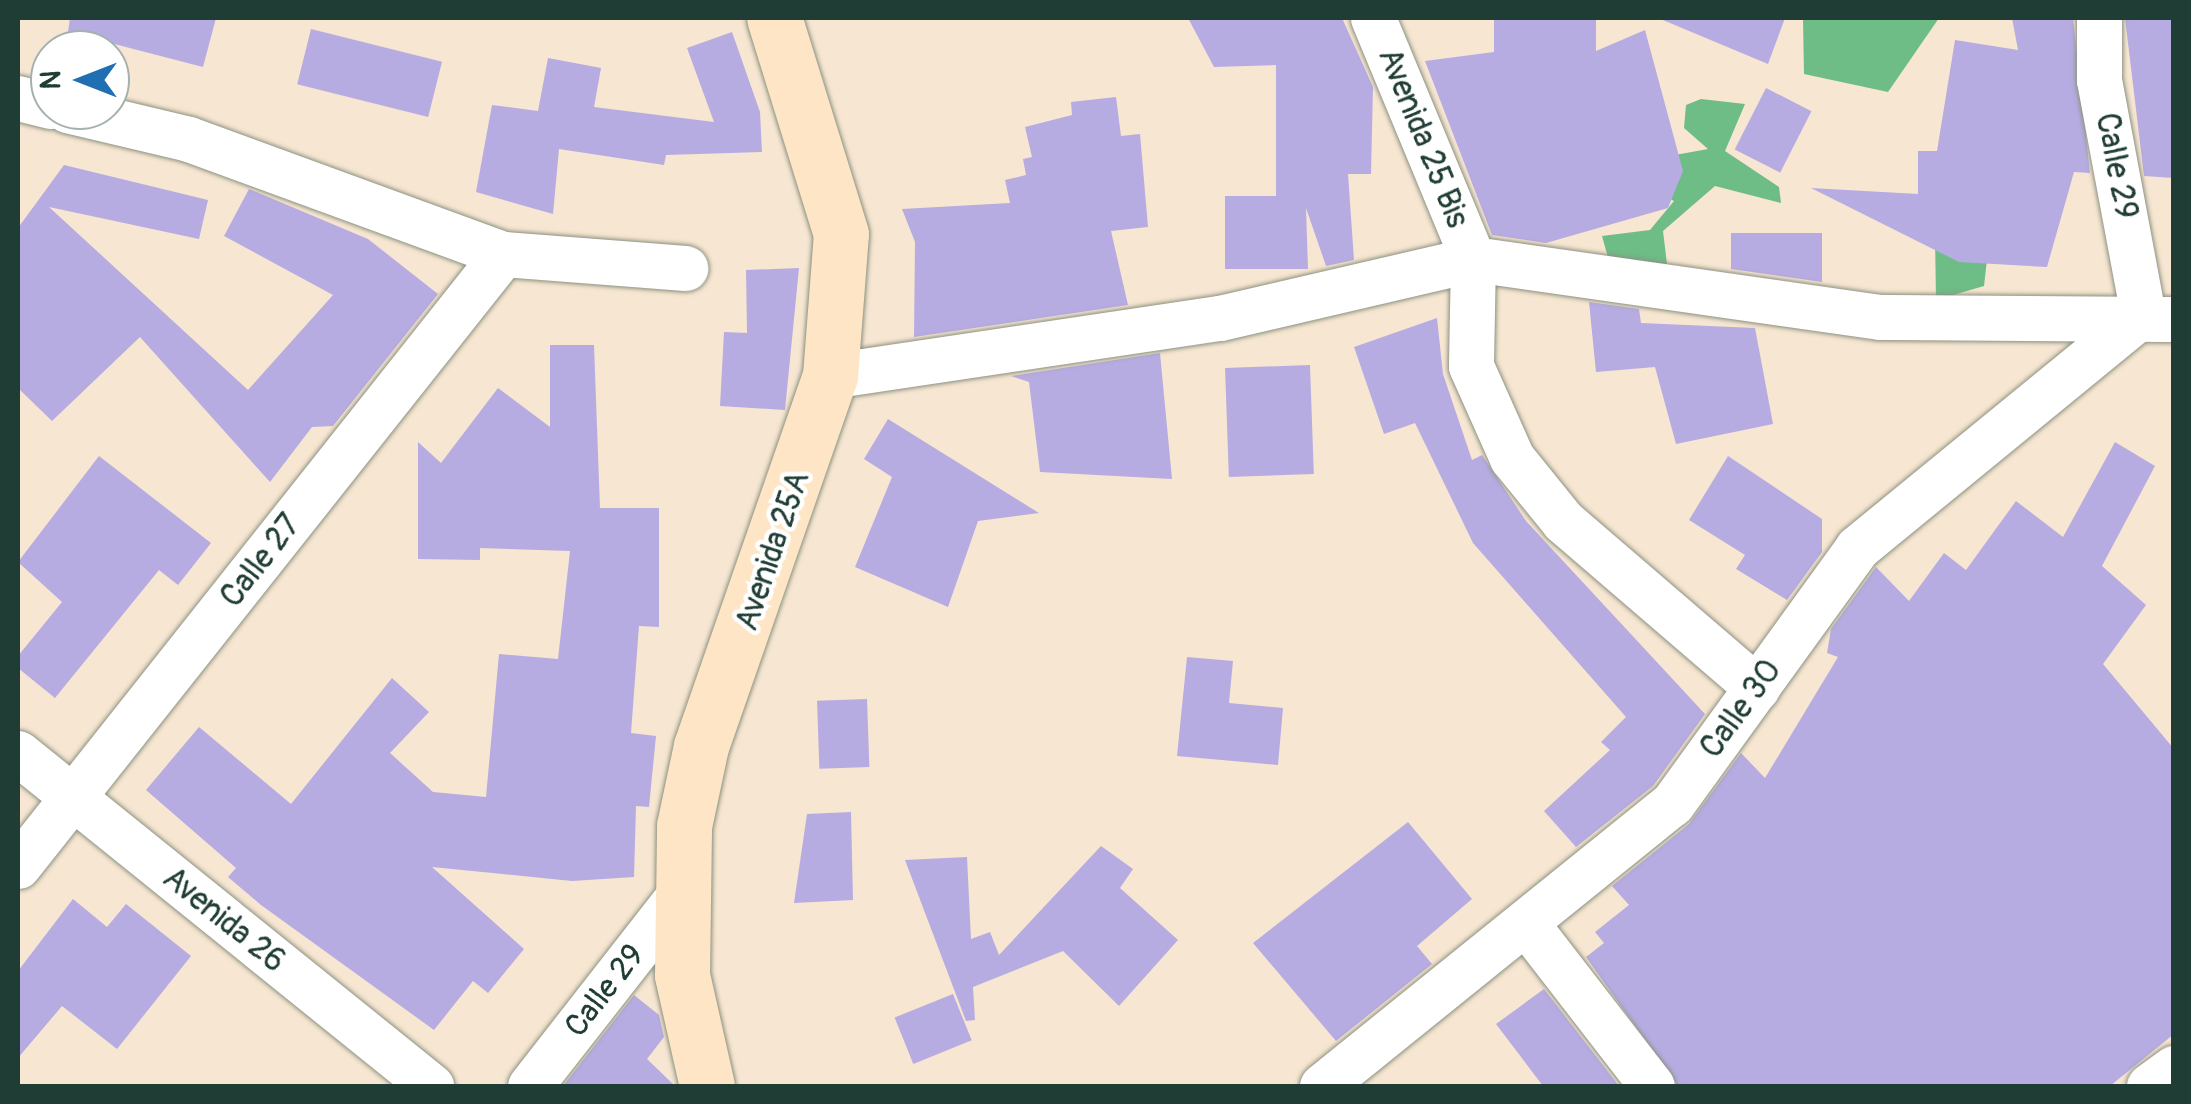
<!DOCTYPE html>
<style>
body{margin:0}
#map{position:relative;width:2191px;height:1104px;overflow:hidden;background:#f7e6d1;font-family:Pangolin,sans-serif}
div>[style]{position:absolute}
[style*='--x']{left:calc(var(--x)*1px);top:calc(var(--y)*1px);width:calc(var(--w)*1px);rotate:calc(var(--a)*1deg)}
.forest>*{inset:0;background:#6ebc86}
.building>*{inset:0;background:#b6ace1;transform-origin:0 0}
.roads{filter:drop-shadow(0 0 2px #8b9282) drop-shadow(0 0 2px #8b9282)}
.minor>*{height:45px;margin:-22.5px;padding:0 22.5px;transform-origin:22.5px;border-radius:22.5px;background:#fff}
.secondary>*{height:55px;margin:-27.5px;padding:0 27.5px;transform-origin:27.5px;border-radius:27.5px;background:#fde5c5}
span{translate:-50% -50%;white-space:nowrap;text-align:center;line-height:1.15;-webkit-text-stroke:9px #fff;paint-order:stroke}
.street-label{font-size:32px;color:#1f3d34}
.frame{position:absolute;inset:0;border:20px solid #1f3d34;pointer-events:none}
.north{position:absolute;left:30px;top:30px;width:100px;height:100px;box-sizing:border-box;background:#fff;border:2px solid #a5b1ae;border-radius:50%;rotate:270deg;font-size:28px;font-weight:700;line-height:40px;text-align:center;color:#1f3d34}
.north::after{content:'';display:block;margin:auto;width:35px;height:45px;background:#1f6fb2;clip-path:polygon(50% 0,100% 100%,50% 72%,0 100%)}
</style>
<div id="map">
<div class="forest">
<i style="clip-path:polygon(1803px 18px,1939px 18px,1888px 92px,1804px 74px)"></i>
<i style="clip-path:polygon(1701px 99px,1745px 104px,1725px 151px,1779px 187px,1781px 203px,1715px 186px,1663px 231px,1667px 264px,1609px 261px,1602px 236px,1650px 230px,1674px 201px,1655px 191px,1675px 155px,1708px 149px,1684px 128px,1686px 105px)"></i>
<i style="clip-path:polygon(1991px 224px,1984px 286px,1936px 300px,1935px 234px)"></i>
</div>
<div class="building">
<i style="clip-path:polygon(70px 18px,216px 18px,203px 67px,68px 32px)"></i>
<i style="clip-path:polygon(1188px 18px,1342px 18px,1373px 87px,1371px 174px,1348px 174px,1354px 260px,1326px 266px,1306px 208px,1308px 269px,1225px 269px,1225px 196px,1276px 196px,1276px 65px,1214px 67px)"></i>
<i style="clip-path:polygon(1494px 18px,1596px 18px,1596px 51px,1645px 30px,1683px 171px,1668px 208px,1546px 243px,1492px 235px,1425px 61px,1494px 52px)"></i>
<i style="clip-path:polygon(1658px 18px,1785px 18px,1768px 64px)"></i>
<i style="clip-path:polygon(2012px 18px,2073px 18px,2090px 173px,2074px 172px,2047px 267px,1959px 262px,1811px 188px,1918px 194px,1918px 151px,1937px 151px,1955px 40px,2018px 50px)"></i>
<i style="clip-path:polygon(2125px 18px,2174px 18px,2174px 178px,2144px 176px)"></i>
<i style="left:311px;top:29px;width:135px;height:57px;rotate:14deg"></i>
<i style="clip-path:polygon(732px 32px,760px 112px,762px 152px,666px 155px,664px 165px,559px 149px,553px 214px,476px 192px,492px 105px,538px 111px,548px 58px,601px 68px,594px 107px,714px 122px,687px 48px)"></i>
<i style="left:1766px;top:88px;width:51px;height:69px;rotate:27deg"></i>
<i style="clip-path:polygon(1116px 97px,1121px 136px,1140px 134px,1148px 227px,1111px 231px,1128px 305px,914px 337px,915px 242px,902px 209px,1010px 203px,1005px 180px,1026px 175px,1023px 159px,1032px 157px,1025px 127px,1072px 115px,1071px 102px)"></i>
<i style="clip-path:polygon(64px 165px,208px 200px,199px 239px,49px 207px,248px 390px,333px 295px,224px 236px,249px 189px,368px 239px,438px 294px,333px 426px,312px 427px,270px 482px,140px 337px,52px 421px,18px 388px,18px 228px)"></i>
<i style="clip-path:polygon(1731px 233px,1822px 233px,1822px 282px,1731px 269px)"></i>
<i style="clip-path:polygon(799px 268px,785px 410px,720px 406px,724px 332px,747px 333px,746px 270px)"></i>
<i style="clip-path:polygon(1589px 302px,1639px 309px,1641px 323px,1755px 328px,1773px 424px,1676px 444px,1655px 367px,1596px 372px)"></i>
<i style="clip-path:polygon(1437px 318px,1443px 374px,1472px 460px,1482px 455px,1526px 521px,1705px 714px,1653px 786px,1576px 847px,1544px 811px,1610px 750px,1601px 742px,1626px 717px,1473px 543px,1415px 423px,1384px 434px,1354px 347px)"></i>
<i style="clip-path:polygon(550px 345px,594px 345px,600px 508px,659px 508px,659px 627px,639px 626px,631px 733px,656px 736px,649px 807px,636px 806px,634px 877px,572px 881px,432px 867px,524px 949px,488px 993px,473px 981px,434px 1030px,261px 905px,228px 877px,236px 868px,146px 790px,199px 727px,291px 804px,392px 678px,429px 712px,390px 753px,433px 792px,486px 797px,499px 654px,558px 659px,570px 551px,480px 548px,480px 560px,418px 559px,418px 442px,441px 463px,498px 388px,550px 427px)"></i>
<i style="clip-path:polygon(1160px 353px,1172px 479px,1040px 472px,1029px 382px,1011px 376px)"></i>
<i style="left:1310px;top:365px;width:109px;height:85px;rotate:88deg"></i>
<i style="clip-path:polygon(888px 419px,1039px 513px,978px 521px,948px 607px,855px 567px,892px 477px,864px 459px)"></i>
<i style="clip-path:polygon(2115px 442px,2155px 466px,2102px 566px,2146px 605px,2103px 664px,2174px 749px,2174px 1034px,2110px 1086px,1678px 1086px,1586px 957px,1604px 943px,1595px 932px,1629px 905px,1612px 886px,1689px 824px,1741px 753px,1765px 778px,1838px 657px,1827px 653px,1831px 629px,1876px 567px,1909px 601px,1944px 553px,1966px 570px,2016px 501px,2063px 537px)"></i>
<i style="clip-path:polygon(99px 456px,211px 543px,178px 585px,159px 570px,55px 698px,18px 668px,18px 656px,62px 602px,18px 562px)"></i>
<i style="clip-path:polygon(1728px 456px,1822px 519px,1822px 552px,1787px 600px,1736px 569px,1745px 555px,1689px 520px)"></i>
<i style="clip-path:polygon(1187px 657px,1233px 661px,1229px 703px,1283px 708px,1278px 765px,1177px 756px)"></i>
<i style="left:867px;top:699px;width:68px;height:50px;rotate:88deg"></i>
<i style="clip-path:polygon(851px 812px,853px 900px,794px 903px,807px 814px)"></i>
<i style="clip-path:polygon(1408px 822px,1472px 899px,1417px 946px,1432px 964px,1336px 1041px,1253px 943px)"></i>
<i style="clip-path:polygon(1101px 846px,1133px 869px,1120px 888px,1178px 940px,1119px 1006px,1063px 951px,973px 987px,975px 1020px,966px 1021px,905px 860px,967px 857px,971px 939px,990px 932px,999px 955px)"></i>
<i style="clip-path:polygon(73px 899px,107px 927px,126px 904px,191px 956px,117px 1049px,62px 1006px,18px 1058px,18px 971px)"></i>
<i style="clip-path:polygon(1544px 989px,1619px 1086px,1543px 1086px,1496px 1024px)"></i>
<i style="left:953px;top:994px;width:50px;height:63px;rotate:68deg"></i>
<i style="clip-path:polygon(634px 995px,659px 1015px,664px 1037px,647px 1059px,675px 1086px,563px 1086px)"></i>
</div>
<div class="roads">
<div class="minor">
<i style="--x:1373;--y:18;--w:261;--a:67.5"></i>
<i style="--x:1473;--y:259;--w:107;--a:91.1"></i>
<i style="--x:1471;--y:366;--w:101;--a:66"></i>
<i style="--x:1512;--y:458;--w:81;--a:51"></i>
<i style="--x:1563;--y:521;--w:256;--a:40.7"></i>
<i style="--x:2099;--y:18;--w:62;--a:90"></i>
<i style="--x:2099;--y:80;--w:238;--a:79.4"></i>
<i style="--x:18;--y:98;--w:33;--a:14"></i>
<i style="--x:67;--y:110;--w:125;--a:13.4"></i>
<i style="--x:189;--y:139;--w:334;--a:20.1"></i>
<i style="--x:503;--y:254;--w:183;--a:4.4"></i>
<i style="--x:830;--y:376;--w:394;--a:-8.5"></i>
<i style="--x:1220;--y:318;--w:260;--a:-13.1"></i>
<i style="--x:1473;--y:259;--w:411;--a:8.1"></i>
<i style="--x:1880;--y:317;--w:294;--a:0.4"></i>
<i style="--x:18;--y:753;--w:531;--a:38.88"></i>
<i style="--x:18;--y:866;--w:781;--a:-51.6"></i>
<i style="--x:1529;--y:927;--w:201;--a:52.3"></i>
<i style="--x:530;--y:1086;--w:242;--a:-52"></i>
<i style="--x:1322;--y:1086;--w:449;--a:-38.9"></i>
<i style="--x:1672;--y:804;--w:316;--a:-54.1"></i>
<i style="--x:1857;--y:548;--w:370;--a:-39.3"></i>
<i style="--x:2149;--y:1086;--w:31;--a:-36"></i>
</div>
<div class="secondary">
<i style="--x:707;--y:1086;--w:114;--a:-102.7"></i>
<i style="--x:682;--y:975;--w:149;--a:-89.2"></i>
<i style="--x:684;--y:826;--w:82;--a:-78"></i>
<i style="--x:701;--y:746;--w:392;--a:-70.8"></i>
<i style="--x:830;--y:376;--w:142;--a:-85.6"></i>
<i style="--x:841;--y:234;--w:226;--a:-107.2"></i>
</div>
</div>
<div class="street-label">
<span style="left:1423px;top:138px;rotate:68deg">Avenida 25 Bis</span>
<span style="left:2116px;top:166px;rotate:79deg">Calle 29</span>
<span style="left:773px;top:551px;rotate:-71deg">Avenida 25A</span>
<span style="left:261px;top:561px;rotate:-52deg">Calle 27</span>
<span style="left:1741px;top:709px;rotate:-54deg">Calle 30</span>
<span style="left:224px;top:920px;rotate:39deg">Avenida 26</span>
<span style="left:605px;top:991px;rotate:-52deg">Calle 29</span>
</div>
<div class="frame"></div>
<div class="north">N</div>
</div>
